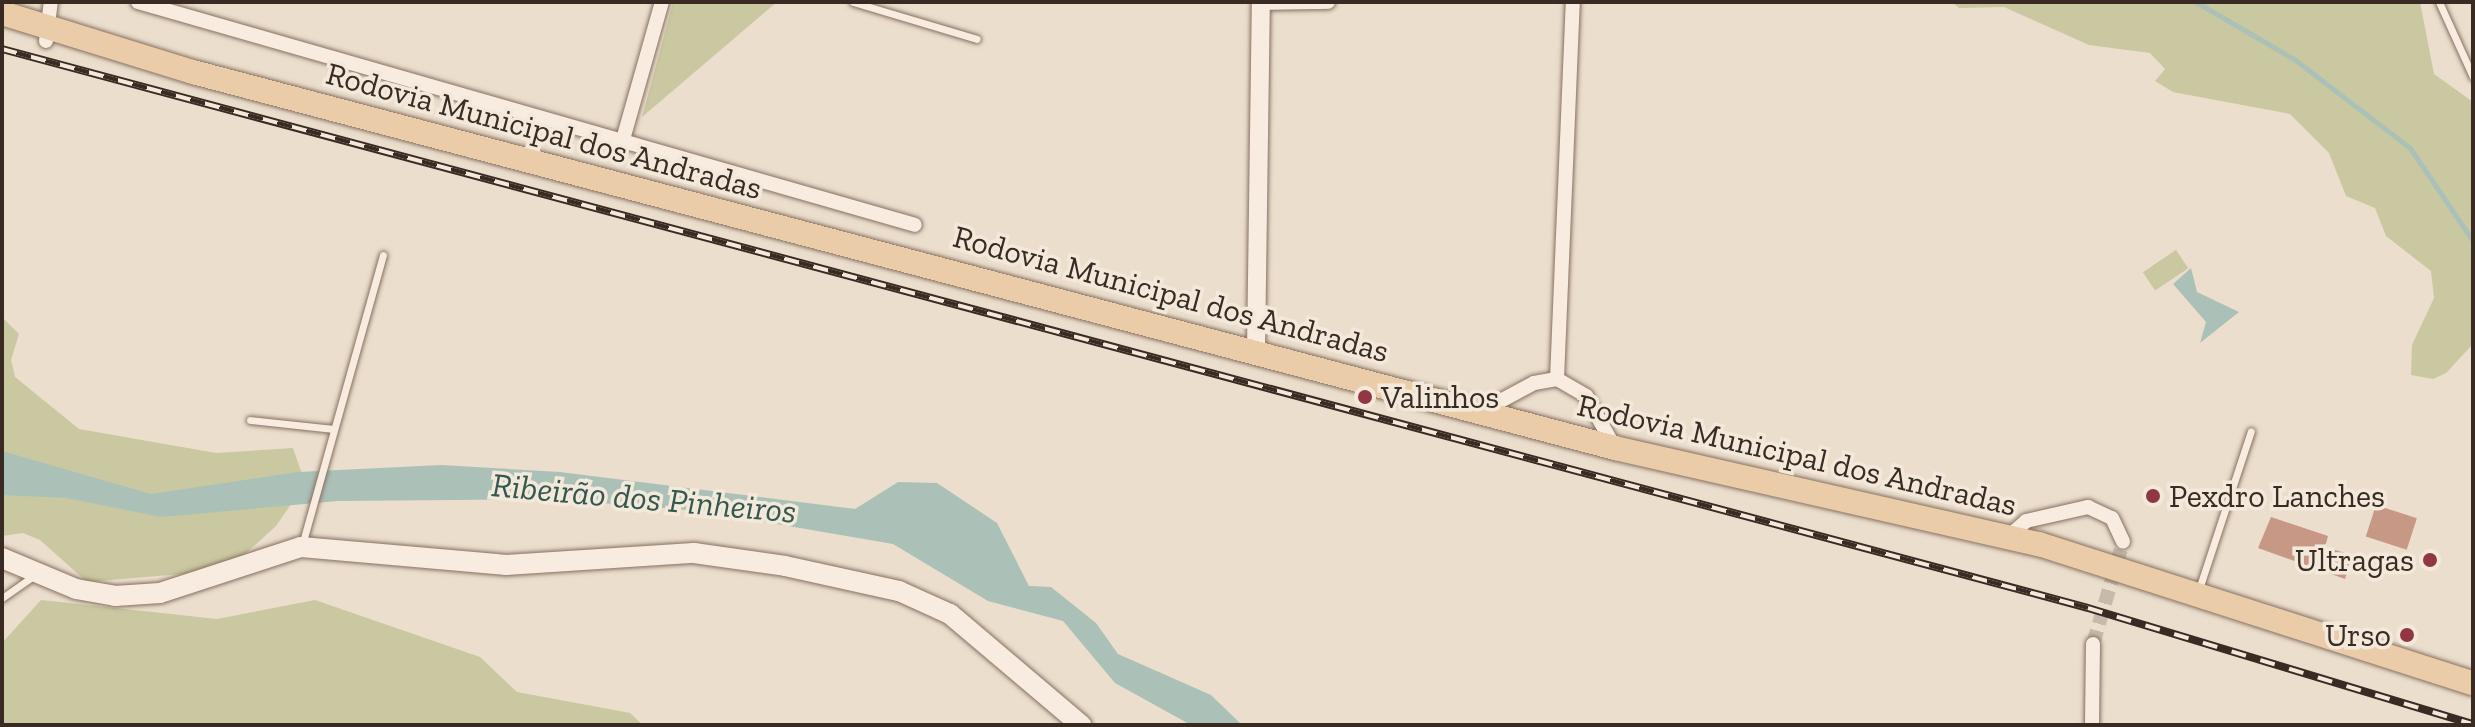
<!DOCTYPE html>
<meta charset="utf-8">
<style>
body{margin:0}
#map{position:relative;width:2475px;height:727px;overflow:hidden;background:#ebdecc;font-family:"Zilla Slab",serif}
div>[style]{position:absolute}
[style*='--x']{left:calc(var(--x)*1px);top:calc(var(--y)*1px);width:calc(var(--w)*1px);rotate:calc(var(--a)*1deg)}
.green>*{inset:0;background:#c9c8a0;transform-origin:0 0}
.water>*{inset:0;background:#abc1b8}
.stream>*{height:5px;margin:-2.5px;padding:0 2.5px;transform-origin:2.5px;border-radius:2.5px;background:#abc1b8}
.building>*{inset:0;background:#c69885;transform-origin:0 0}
.minor-tunnel>*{height:14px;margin-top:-7px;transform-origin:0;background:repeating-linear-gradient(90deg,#c7baaa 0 14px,transparent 0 21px)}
.roads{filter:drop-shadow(0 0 2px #877061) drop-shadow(0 0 2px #877061)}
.service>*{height:7px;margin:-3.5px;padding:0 3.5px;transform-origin:3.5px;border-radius:3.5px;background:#f7ecdf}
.minor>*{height:14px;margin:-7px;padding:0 7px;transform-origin:7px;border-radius:7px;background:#f7ecdf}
.tertiary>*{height:18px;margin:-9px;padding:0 9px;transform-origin:9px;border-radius:9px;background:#f7ecdf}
.secondary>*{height:20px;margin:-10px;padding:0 10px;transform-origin:10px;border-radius:10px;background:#f7ecdf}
.primary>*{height:24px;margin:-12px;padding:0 12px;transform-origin:12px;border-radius:12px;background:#eacda8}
.rail>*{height:8px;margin-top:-4px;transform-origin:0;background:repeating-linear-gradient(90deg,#f3e9db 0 15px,#392b23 0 30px);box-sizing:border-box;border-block:2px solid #392b23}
.dots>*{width:22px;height:22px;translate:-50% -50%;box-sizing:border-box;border:4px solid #f3e9db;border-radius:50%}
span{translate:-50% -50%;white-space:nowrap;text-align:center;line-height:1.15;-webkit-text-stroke:7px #f3e9db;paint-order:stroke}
.street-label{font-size:32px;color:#392b23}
.poi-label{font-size:32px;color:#392b23}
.left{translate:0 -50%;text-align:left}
.right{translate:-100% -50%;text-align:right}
.water-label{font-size:34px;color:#345750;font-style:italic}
.frame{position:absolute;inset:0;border:4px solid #392b23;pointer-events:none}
</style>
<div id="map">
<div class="green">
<i style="clip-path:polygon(673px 2px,777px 2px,642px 117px,672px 6px)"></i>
<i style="clip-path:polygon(1952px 2px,2420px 2px,2434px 74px,2473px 102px,2473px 344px,2446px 373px,2433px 379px,2411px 375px,2412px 345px,2434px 298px,2431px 271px,2386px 236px,2375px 208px,2346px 196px,2329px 153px,2290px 114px,2173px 92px,2155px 81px,2165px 69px,2150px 53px,2089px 45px,2004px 7px,1959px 8px)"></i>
<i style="left:2176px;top:250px;width:22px;height:40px;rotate:56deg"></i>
<i style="clip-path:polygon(2px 317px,19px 334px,11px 360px,15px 377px,79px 429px,216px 453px,293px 448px,303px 477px,296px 497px,276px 526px,234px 564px,204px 572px,87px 582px,40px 540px,23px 533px,2px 536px)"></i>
<i style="clip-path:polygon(41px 600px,217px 619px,315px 600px,480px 657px,517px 692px,630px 713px,643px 725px,2px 725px,2px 643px)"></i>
</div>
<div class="water">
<i style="clip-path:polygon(2191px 268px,2197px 292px,2239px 312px,2200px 343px,2206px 322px,2173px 284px)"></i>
<i style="clip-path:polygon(2px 451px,151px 494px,298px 472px,441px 465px,560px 472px,855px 509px,898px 482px,937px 483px,997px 523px,1029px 586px,1051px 587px,1096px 623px,1118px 654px,1211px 695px,1242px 725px,1191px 725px,1115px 683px,1063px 621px,988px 601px,893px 544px,700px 511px,550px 499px,338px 501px,161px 517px,66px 498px,2px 495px)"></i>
</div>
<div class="stream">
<i style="--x:2196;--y:2;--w:113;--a:30.2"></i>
<i style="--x:2294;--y:59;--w:146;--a:37.5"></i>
<i style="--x:2410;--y:148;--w:112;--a:55.9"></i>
</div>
<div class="building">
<i style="left:2376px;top:505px;width:43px;height:33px;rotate:18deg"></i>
<i style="clip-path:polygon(2271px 517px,2328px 536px,2325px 547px,2352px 555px,2345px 579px,2258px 548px)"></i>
</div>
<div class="minor-tunnel">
<i style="--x:2093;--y:644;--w:106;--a:-73.6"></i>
</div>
<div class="roads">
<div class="service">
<i style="--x:853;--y:2;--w:129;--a:16.6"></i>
<i style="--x:2439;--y:2;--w:82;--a:65.6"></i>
<i style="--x:250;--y:420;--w:83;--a:6.2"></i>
<i style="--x:302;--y:545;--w:301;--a:-74.4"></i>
<i style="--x:2198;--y:592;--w:169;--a:-71.8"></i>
<i style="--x:2;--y:598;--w:38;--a:-35"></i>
</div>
<div class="minor">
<i style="--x:138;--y:2;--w:808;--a:16.01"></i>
<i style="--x:1261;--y:3;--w:67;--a:-0.9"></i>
<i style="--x:46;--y:41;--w:39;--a:-83"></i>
<i style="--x:622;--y:143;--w:147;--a:-74.2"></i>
<i style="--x:1557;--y:379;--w:377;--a:-87.6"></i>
<i style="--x:1482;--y:411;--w:59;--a:-28.3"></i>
<i style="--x:1534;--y:383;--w:23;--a:-10"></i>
<i style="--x:1557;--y:379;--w:34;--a:30"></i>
<i style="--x:1586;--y:396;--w:60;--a:60.9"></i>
<i style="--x:2009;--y:536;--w:23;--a:-41"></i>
<i style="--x:2026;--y:521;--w:64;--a:-12.7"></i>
<i style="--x:2088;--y:507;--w:26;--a:25"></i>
<i style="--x:2112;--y:518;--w:26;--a:65"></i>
<i style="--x:2092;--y:725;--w:81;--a:-89.3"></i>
</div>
<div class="tertiary">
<i style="--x:1256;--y:350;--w:348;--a:-89.2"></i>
</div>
<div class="secondary">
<i style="--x:2;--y:558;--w:80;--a:22.7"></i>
<i style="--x:76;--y:589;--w:40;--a:10"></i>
<i style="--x:115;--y:596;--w:45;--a:-3.8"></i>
<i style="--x:160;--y:593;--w:148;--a:-18.1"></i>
<i style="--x:301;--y:547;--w:206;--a:5"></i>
<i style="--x:506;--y:565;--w:188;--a:-3.7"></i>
<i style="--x:694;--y:553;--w:92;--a:8.1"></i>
<i style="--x:785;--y:566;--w:117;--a:12.4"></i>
<i style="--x:899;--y:591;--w:56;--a:24.3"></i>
<i style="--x:950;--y:614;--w:172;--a:40.3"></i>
</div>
<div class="primary">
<i style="--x:2;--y:13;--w:200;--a:17.2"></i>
<i style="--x:193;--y:72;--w:1471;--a:14.81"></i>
<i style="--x:1615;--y:448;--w:435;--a:12.8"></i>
<i style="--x:2039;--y:544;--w:456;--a:17.8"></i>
</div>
</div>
<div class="rail">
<i style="--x:2;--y:49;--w:2160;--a:15"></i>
<i style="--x:2088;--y:608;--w:402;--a:16.8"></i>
</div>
<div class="dots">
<i style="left:1365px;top:397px;background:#913743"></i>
<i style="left:2153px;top:496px;background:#913743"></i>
<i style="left:2430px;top:560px;background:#913743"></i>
<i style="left:2407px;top:635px;background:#913743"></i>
</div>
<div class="street-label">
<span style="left:544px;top:131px;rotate:15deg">Rodovia Municipal dos Andradas</span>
<span style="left:1171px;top:294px;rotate:15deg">Rodovia Municipal dos Andradas</span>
<span style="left:1797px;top:455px;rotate:13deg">Rodovia Municipal dos Andradas</span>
</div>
<div class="poi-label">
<span class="left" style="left:1381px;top:397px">Valinhos</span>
<span class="left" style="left:2169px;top:496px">Pexdro Lanches</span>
<span class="right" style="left:2414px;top:560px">Ultragas</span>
<span class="right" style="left:2391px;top:635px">Urso</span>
</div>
<div class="water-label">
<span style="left:644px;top:498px;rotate:5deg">Ribeirão dos Pinheiros</span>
</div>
<div class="frame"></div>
</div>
